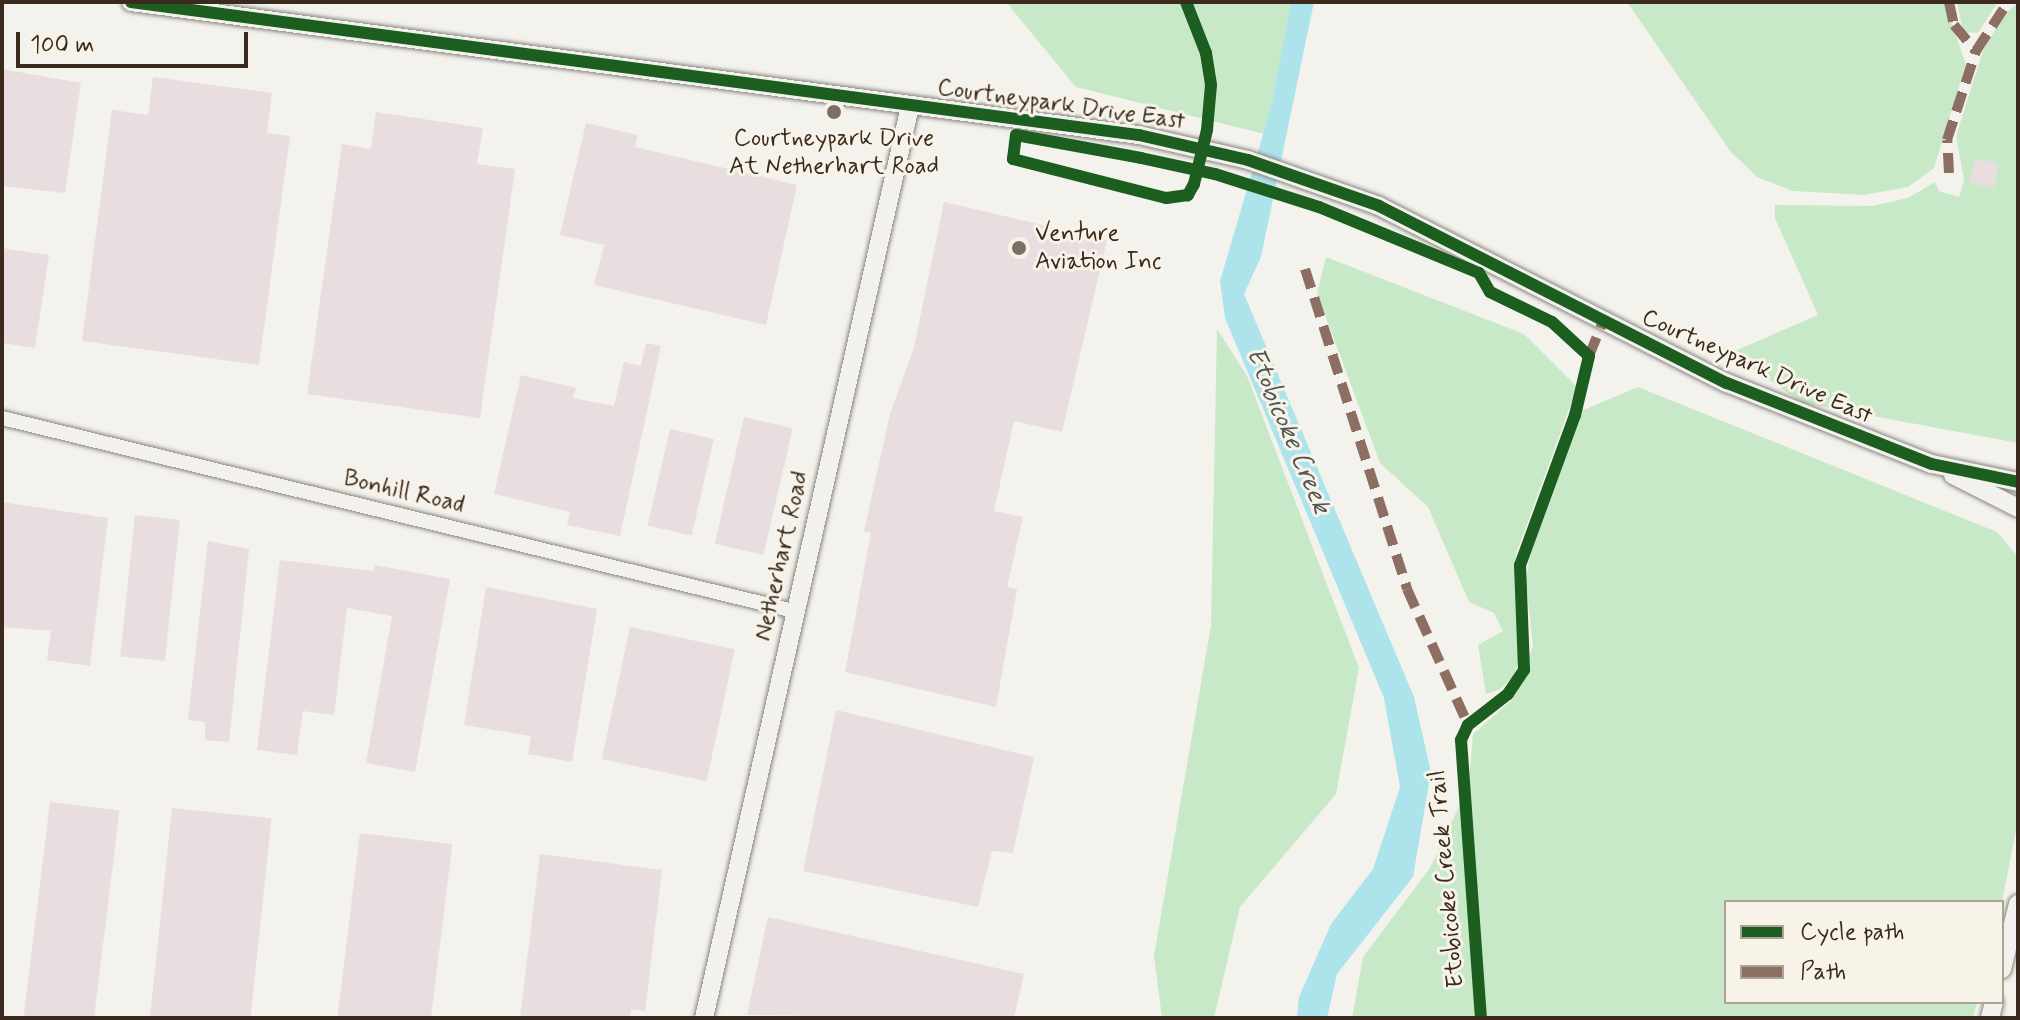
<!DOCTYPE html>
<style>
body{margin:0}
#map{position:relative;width:2020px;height:1020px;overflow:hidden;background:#f4f2ec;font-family:Mynerve,sans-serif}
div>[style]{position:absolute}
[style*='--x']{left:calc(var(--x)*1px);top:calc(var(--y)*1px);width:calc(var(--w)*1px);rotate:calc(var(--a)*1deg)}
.green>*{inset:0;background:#c8e9c7}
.water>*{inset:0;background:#ade4ec}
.building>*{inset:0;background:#e8dddf;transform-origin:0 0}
.roads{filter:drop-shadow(0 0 2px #898580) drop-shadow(0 0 2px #898580)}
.minor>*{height:14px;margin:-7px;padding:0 7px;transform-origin:7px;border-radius:7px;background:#f2f1ed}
.tertiary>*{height:18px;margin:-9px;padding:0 9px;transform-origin:9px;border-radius:9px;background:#f2f1ed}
.quiet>*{height:10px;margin-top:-5px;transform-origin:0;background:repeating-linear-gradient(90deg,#8d6e63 0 20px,transparent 0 30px)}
.cycleway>*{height:12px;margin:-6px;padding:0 6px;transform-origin:6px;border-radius:6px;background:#1b5e20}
.dots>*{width:22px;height:22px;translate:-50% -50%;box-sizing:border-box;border:4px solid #f7f3e8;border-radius:50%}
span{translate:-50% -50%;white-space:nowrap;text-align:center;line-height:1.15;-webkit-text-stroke:6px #f7f3e8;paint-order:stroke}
.street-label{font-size:24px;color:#3b2a1e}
.poi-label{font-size:24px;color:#3b2a1e}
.left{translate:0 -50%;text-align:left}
.water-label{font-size:26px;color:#505752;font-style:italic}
.frame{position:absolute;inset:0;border:4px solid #3b2a1e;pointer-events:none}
.legend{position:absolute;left:1724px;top:900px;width:280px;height:104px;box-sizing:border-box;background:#f7f3e8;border:2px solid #aca397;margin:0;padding:10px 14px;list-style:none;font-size:24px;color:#3b2a1e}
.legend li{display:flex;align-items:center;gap:16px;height:40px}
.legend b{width:40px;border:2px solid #aca397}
.scale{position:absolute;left:16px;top:32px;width:232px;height:36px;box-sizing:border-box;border:4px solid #3b2a1e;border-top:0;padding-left:10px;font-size:24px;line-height:28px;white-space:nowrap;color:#3b2a1e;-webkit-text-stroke:6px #f7f3e8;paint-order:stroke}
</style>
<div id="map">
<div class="green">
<i style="clip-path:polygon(1006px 2px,1303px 2px,1276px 137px,1076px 87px)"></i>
<i style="clip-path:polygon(1627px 2px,1944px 2px,1966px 64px,1934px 168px,1908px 187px,1864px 195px,1793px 191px,1757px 177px,1730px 151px)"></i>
<i style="clip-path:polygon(1957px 2px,1998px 2px,1978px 33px,1963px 32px)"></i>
<i style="clip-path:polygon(2018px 2px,2018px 443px,1803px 403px,1730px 353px,1818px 315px,1775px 218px,1775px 205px,1872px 206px,1908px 198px,1935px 182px,1939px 191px,1959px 197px,1964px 180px,1956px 136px,1983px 51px,2002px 17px)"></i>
<i style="clip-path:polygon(1326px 257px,1524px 334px,1577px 387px,1516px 554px,1520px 653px,1515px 675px,1499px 690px,1486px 694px,1478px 645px,1503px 631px,1494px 613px,1469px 602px,1428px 507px,1380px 463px,1317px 293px)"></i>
<i style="clip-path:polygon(1217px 329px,1247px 376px,1359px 668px,1336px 794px,1240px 907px,1214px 1018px,1162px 1018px,1154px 956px,1211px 625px)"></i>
<i style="clip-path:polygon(1638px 387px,1997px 532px,2018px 557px,2018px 820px,2002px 902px,1726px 902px,1726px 1002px,1977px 1002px,1973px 1018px,1352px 1018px,1363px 957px,1430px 868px,1469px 785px,1473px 734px,1513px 699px,1533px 646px,1526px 582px,1532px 539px,1581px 411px)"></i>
</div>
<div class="water">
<i style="clip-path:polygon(1291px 2px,1314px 2px,1261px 257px,1244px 294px,1414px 697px,1431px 772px,1413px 877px,1337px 974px,1327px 1018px,1297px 1018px,1299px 997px,1331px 924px,1373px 869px,1400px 787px,1384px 698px,1225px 318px,1220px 281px,1272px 104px)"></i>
</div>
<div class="building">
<i style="clip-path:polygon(2px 69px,81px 83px,65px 193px,2px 186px)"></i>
<i style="clip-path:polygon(153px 77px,272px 93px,267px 133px,290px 136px,259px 365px,82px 341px,112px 110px,148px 115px)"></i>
<i style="clip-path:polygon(376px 112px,483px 128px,477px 164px,515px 169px,480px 418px,307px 394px,342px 144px,371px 149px)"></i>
<i style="clip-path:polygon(586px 123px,638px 135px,635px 147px,797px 185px,766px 325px,594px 285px,604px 245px,560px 235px)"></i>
<i style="left:1975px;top:158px;width:25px;height:25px;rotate:14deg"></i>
<i style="clip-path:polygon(944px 202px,1107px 240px,1062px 432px,1014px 421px,994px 511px,1023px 517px,1007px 587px,1017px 589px,996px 707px,845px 672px,871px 533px,864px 531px,890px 414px,914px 347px)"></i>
<i style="clip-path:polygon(2px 248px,49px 255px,35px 348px,2px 343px)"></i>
<i style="clip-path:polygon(646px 343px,661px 346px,620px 536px,567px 525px,570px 512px,494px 494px,521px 375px,576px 388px,573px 398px,614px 406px,624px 362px,641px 366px)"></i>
<i style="left:744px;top:417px;width:50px;height:130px;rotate:13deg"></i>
<i style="left:670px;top:429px;width:45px;height:99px;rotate:13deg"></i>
<i style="clip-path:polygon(2px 502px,108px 518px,90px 666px,47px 660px,51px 631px,2px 627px)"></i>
<i style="left:135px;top:515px;width:45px;height:142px;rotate:6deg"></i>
<i style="clip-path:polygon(208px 541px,249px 549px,229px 742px,205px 740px,205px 722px,188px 720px)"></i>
<i style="clip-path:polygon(280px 560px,374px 571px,375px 565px,450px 579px,415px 772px,366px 763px,392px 616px,347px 608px,334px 715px,303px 711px,297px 755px,257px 750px)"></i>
<i style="clip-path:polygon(486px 587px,597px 609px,572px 762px,528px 754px,531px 736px,464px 725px)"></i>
<i style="left:630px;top:627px;width:107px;height:135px;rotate:12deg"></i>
<i style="clip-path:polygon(836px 710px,1034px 757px,1013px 853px,992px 851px,978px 907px,803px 871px)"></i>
<i style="left:50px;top:802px;width:70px;height:217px;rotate:7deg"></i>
<i style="left:172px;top:808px;width:100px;height:211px;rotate:6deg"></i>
<i style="left:360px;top:833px;width:93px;height:186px;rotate:7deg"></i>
<i style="clip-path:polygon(540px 854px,662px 870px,645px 1011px,631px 1009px,630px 1018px,520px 1018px)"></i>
<i style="clip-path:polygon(768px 917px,1024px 974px,1014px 1018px,747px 1015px)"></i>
</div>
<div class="roads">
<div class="minor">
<i style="--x:2;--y:418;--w:815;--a:13.7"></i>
</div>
<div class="tertiary">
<i style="--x:131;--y:2;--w:1017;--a:7.52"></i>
<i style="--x:1139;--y:135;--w:112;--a:12.9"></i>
<i style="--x:1248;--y:160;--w:139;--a:19.3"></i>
<i style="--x:1379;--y:206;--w:390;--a:27"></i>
<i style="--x:1727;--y:383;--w:220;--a:21.6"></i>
<i style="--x:1932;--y:464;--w:88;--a:11.8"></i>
<i style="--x:1953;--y:475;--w:73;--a:26.9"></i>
<i style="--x:2002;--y:969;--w:67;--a:-76.2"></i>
<i style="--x:704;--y:1018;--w:935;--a:-77.27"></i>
<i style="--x:1990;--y:1018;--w:16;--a:-76"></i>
</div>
</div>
<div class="quiet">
<i style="--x:1949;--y:2;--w:24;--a:78"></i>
<i style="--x:1954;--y:25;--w:34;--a:50"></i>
<i style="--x:1949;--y:173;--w:33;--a:-93"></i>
<i style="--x:1947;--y:140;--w:94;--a:-72"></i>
<i style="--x:1976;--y:51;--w:59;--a:-56.9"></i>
<i style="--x:1305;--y:269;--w:336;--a:72.3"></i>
<i style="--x:1407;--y:589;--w:149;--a:65.8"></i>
<i style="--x:1589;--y:356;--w:38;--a:-68"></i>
</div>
<div class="cycleway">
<i style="--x:131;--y:2;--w:1017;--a:7.52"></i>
<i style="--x:1139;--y:135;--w:112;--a:12.9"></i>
<i style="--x:1248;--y:160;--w:139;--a:19.3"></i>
<i style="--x:1379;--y:206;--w:390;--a:27"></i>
<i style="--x:1727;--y:383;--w:220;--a:21.6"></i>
<i style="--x:1932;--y:464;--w:88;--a:11.8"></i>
<i style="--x:1186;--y:2;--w:55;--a:68.6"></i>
<i style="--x:1206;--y:53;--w:32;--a:81"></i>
<i style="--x:1211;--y:85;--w:45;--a:95.1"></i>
<i style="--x:1207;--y:130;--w:56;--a:103.5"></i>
<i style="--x:1194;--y:184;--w:13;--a:119"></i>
<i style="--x:1188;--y:195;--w:22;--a:172"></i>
<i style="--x:1166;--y:198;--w:158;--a:-165.7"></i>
<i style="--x:1013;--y:159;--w:24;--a:-83"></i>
<i style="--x:1016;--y:135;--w:127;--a:10.4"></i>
<i style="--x:1141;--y:158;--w:76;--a:12.2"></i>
<i style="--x:1215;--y:174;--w:109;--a:17.6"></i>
<i style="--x:1319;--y:207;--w:173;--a:22.4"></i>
<i style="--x:1479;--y:273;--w:22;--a:60"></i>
<i style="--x:1490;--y:292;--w:69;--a:25.8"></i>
<i style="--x:1552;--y:322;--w:50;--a:42.6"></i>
<i style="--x:1589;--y:356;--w:61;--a:103.3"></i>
<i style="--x:1575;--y:415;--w:160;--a:110.1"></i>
<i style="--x:1520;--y:565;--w:105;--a:87.8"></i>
<i style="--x:1524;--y:670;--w:29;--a:124"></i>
<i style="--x:1508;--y:694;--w:51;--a:142.2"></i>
<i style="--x:1468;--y:725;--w:17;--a:115"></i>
<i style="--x:1461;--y:740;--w:279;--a:85.9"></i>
</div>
<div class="dots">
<i style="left:834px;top:112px;background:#7c7066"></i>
<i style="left:1019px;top:248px;background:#7c7066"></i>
</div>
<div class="street-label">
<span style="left:1061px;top:105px;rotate:8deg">Courtneypark Drive East</span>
<span style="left:1757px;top:367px;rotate:24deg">Courtneypark Drive East</span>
<span style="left:404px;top:492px;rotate:13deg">Bonhill Road</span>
<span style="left:782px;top:556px;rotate:-77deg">Netherhart Road</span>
<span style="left:1447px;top:879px;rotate:-95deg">Etobicoke Creek Trail</span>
</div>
<div class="poi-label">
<span style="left:834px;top:153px">Courtneypark Drive<br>At Netherhart Road</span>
<span class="left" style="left:1035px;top:248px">Venture<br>Aviation Inc</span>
</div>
<div class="water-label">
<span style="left:1287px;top:431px;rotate:67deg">Etobicoke Creek</span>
</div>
<div class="frame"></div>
<ul class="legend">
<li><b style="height:10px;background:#1b5e20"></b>Cycle path</li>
<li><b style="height:10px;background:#8d6e63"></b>Path</li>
</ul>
<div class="scale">100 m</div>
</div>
